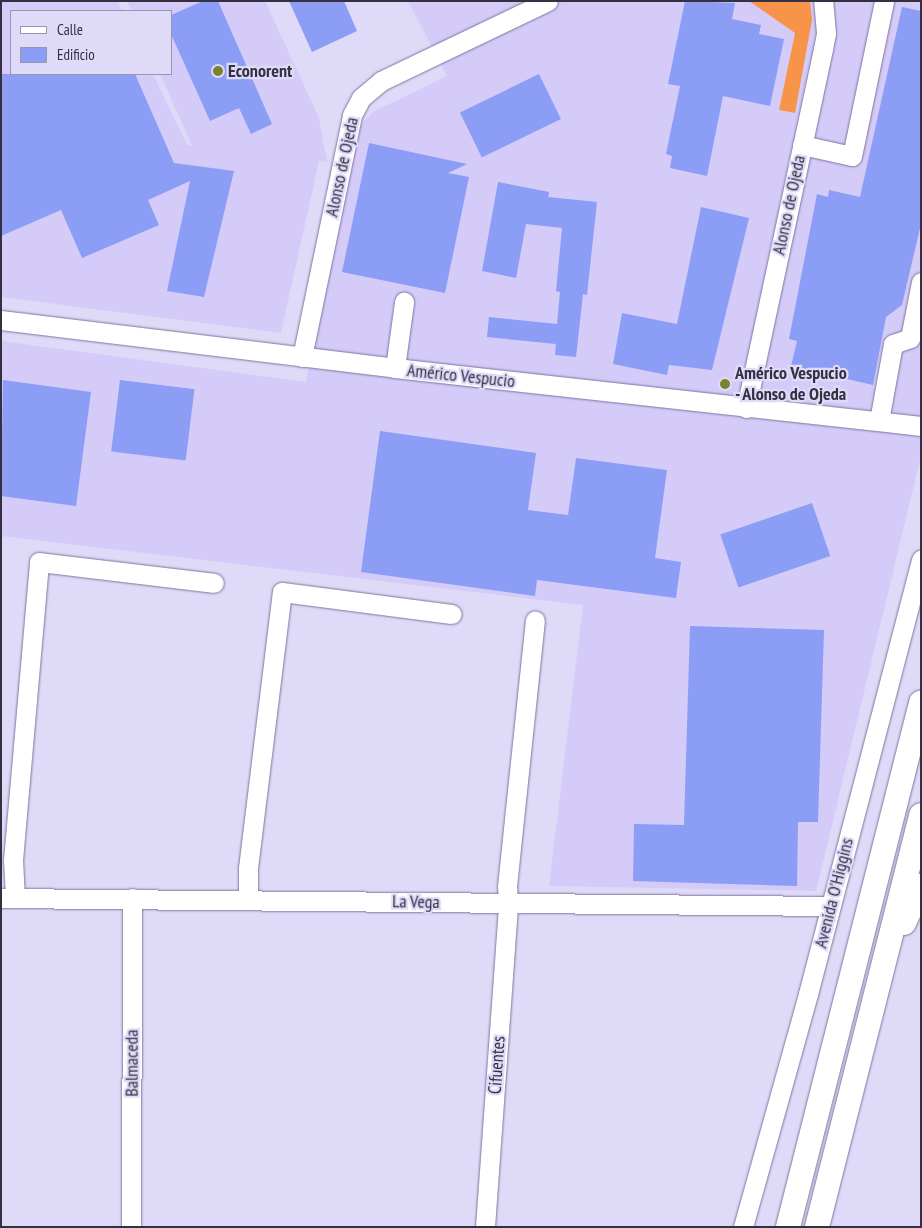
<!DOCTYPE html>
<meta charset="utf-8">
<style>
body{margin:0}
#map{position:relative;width:922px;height:1228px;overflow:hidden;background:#dfdaf7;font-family:"PT Sans Narrow",sans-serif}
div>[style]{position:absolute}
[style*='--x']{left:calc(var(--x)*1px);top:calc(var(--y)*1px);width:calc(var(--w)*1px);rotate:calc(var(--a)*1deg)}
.built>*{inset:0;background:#d4cbf8}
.green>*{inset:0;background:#f8934a}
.building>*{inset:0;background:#8b9df5;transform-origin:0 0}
.roads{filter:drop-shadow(0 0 1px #7d74a0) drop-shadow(0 0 1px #7d74a0)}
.minor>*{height:19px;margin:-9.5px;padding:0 9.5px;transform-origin:9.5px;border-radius:9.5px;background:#fff}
.major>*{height:24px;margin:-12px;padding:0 12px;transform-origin:12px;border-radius:12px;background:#fff}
.dots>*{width:14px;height:14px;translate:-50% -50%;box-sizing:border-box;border:2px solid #dfdaf7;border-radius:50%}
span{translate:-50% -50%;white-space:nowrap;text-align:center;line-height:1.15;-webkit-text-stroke:4.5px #dfdaf7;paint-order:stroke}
.poi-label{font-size:18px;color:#343042;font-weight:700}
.left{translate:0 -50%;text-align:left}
.street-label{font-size:18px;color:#343042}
.frame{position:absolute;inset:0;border:2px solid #343042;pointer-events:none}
.legend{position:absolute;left:10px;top:10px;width:162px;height:65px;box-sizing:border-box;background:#dfdaf7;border:1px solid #9b96af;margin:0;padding:6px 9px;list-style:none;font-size:15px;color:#343042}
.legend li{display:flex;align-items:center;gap:10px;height:25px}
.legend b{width:25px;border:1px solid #9b96af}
</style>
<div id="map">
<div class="built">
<i style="clip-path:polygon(1px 1px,118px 1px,122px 11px,11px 11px,11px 74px,153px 74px,187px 145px,192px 146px,160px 74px,171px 74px,171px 11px,132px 11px,127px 1px,265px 1px,319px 118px,327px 162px,319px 161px,281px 333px,1px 297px)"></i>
<i style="clip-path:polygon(408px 1px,921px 1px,921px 456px,816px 891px,549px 886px,583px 605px,1px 536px,1px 341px,306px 382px,350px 136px,373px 112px,447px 76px)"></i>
</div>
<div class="green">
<i style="clip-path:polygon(749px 1px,810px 1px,812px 20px,795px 113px,779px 110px,795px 33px)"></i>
</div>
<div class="building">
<i style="clip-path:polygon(203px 1px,218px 1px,272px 124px,251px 134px,239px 108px,210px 121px,171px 34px,171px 15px)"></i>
<i style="clip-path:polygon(289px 1px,344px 1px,357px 31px,312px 52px)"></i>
<i style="clip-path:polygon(685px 1px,735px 3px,732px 19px,761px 25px,759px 34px,784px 39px,770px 106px,723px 96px,707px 176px,670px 168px,672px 156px,666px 154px,680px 86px,668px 84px)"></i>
<i style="clip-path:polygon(902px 7px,921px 11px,921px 224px,902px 305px,886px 317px,873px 385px,791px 366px,797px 341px,789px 339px,817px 194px,828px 197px,829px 190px,860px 197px)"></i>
<i style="clip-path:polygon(1px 74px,135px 74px,174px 163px,234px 171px,204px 297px,167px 291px,190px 181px,148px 200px,159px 225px,82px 258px,61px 210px,1px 236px)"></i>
<i style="left:539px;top:74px;width:50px;height:88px;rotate:64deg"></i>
<i style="clip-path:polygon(369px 143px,467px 164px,448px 173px,469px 177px,445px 293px,342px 272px)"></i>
<i style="clip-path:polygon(498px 182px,549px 192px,548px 197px,597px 202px,587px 295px,583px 294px,576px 357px,555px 355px,556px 344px,487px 337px,489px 317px,557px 324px,560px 292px,556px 291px,562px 228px,526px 224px,516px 278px,482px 271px)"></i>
<i style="clip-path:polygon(701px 207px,749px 218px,712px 370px,669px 365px,667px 375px,613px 364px,622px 313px,677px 324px)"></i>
<i style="clip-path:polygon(3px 380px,91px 392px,76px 506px,1px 496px)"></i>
<i style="left:120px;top:380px;width:75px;height:72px;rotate:7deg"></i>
<i style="clip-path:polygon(380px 431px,536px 453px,528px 510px,568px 515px,576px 458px,667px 470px,655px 558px,681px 562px,676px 598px,537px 580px,535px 596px,361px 572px)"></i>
<i style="left:812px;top:503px;width:56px;height:97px;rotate:71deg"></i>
<i style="clip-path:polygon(690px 626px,824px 630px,818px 822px,798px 822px,797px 886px,633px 881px,634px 824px,684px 825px)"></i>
</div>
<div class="roads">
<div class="minor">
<i style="--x:802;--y:145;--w:51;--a:12.4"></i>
<i style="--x:852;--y:156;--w:158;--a:-78.3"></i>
<i style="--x:1;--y:320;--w:397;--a:6.9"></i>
<i style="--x:395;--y:368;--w:529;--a:6.29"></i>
<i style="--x:302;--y:357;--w:247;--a:-78.3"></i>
<i style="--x:352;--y:115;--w:19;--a:-62"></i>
<i style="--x:361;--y:98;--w:26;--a:-40"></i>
<i style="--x:381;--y:81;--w:185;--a:-25.6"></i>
<i style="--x:395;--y:368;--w:67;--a:-82.2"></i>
<i style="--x:746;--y:408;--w:367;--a:-77.9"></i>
<i style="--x:823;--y:49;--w:16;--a:-79"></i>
<i style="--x:826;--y:33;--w:32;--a:-95"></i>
<i style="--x:879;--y:421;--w:78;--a:-79.7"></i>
<i style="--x:893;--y:344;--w:18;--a:-19"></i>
<i style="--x:910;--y:338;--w:57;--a:-78.9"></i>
<i style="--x:1;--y:898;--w:829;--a:0.55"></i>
<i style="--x:15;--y:898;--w:38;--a:-93"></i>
<i style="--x:13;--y:860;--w:299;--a:-85"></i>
<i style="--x:39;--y:562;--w:176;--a:6.8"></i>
<i style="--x:248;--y:900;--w:32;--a:-90"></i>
<i style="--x:248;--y:868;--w:278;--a:-83"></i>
<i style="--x:282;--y:592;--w:171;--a:7.4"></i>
<i style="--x:131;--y:1227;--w:329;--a:-89.8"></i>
<i style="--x:485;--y:1227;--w:325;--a:-85.9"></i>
<i style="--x:508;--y:903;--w:17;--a:-93"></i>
<i style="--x:507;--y:886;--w:267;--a:-84"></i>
<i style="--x:743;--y:1227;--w:242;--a:-74.4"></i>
<i style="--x:808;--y:994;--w:449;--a:-75.4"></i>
</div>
<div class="major">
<i style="--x:904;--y:923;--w:41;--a:-65.3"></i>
<i style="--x:788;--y:1227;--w:541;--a:-75.76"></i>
<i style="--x:817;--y:1227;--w:425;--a:-75.8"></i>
</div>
</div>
<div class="dots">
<i style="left:218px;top:71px;background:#7b822e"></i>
<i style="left:725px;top:384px;background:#7b822e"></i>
</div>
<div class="poi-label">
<span class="left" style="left:228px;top:71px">Econorent</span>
<span class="left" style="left:735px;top:384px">Américo Vespucio<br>- Alonso de Ojeda</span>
</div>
<div class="street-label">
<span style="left:342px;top:167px;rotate:-78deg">Alonso de Ojeda</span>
<span style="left:789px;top:205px;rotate:-78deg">Alonso de Ojeda</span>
<span style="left:461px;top:376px;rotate:6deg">Américo Vespucio</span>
<span style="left:834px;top:893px;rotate:-76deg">Avenida O'Higgins</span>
<span style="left:416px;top:902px;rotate:1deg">La Vega</span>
<span style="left:132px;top:1063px;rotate:-90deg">Balmaceda</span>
<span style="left:497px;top:1065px;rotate:-86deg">Cifuentes</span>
</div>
<div class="frame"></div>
<ul class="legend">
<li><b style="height:6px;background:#fff"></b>Calle</li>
<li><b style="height:14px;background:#8b9df5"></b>Edificio</li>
</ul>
</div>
